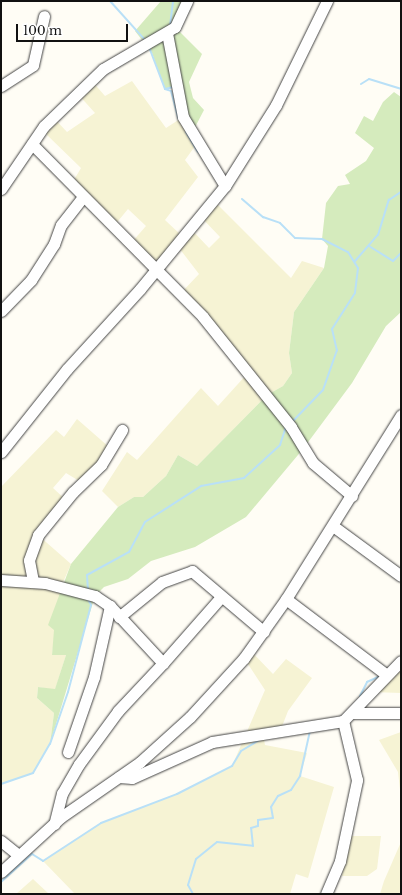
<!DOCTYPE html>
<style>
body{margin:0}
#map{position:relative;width:402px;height:895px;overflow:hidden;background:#fffdf5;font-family:"Libre Baskerville",serif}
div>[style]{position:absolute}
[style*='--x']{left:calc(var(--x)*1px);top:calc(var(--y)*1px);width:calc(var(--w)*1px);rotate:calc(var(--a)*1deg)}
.farmland>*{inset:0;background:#f6f3d4}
.green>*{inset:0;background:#d5ebbd}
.stream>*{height:2px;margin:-1px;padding:0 1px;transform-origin:1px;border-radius:1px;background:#b9e0f7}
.roads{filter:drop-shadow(0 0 1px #444) drop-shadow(0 0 1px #444)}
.minor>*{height:11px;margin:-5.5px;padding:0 5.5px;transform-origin:5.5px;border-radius:5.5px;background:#fff}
span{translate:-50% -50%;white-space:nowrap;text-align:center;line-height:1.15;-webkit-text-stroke:4px #fff;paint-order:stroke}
.frame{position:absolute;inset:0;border:2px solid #111;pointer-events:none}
.scale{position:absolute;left:16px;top:24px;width:112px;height:18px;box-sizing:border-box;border:2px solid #111;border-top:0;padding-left:5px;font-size:12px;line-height:14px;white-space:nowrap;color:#111;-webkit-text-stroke:3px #fff;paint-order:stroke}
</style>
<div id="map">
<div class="farmland">
<i style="clip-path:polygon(91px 80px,105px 96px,132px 81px,166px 128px,183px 117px,198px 142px,185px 160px,198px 177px,165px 220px,182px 236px,190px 228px,209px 248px,220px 237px,200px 216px,214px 201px,291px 278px,302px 261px,324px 268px,294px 312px,289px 353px,292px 373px,283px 386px,267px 395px,197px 466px,178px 455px,166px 476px,143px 497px,134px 497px,118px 507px,102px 491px,127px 452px,137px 460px,201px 388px,218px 406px,247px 374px,180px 294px,199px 274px,176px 244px,158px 267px,132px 242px,146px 226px,128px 209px,114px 226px,71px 185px,81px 168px,46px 134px,53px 117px,67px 132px,95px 113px,77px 93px)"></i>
<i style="clip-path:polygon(77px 419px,109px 447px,84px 484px,66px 473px,53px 488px,66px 500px,38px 535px,71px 564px,61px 587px,52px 655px,66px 655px,55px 690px,38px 687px,37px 698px,54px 713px,50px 744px,33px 773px,1px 784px,1px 487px,56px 430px,64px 437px)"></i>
<i style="clip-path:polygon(250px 650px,273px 674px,286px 659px,312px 678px,288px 711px,281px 729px,263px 732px,265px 745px,307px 753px,300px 776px,334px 787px,308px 878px,296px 874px,290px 894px,75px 894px,43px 861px,101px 823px,177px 794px,232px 766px,265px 690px,244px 658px)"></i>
<i style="clip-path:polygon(401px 661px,401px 693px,372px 692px)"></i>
<i style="clip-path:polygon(401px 732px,401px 798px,398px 772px,379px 740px)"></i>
<i style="clip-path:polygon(348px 836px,381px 836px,377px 869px,367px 876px,342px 876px)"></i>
<i style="clip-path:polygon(401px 842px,401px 894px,380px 894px,384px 881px)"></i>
<i style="clip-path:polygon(33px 879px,49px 894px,16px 894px)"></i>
</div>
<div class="green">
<i style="clip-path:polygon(161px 1px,187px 1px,175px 27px,202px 54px,189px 82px,193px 98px,204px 110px,192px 133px,174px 86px,165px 89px,152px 53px,135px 31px)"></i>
<i style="clip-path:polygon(394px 92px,401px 97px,401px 312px,386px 326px,352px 383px,303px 449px,246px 517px,195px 547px,151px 561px,128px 579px,104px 587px,95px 596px,50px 744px,54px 713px,37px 698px,38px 687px,55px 689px,66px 655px,52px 655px,54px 630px,48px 625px,71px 564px,118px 507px,134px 497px,143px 497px,166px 476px,178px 455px,197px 466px,267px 395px,283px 386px,292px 373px,289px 353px,294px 312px,324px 268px,328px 246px,322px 239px,326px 203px,338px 186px,350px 184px,345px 175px,366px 161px,374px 148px,355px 133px,364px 116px,373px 121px,383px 102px)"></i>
</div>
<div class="stream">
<i style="--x:110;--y:1;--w:52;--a:48.1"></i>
<i style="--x:170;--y:26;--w:25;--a:-83"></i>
<i style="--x:149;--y:47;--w:45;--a:69.1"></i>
<i style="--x:361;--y:84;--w:9;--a:-32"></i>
<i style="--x:369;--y:79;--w:34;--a:17"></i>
<i style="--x:173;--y:87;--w:8;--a:166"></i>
<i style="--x:165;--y:89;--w:6;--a:18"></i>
<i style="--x:171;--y:91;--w:28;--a:75"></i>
<i style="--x:186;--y:132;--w:23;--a:59"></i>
<i style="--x:242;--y:199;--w:28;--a:41"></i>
<i style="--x:263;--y:217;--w:18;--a:19"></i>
<i style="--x:280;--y:223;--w:21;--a:45"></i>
<i style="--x:295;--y:238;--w:27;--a:2"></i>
<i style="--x:322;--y:239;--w:29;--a:27"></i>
<i style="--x:348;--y:252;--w:19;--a:58"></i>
<i style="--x:358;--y:268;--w:25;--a:97"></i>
<i style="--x:355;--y:293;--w:43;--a:122.6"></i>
<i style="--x:332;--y:329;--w:22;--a:77"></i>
<i style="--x:337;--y:350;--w:42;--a:109.3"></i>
<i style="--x:323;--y:390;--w:45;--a:134.1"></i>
<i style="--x:369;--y:246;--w:28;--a:32"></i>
<i style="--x:393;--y:261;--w:11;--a:-45"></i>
<i style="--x:355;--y:261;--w:35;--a:-49"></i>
<i style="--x:378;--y:235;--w:37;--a:-73"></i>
<i style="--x:389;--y:200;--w:14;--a:-34"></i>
<i style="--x:88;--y:590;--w:15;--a:-94"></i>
<i style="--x:87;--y:575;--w:48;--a:-28.7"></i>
<i style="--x:129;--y:552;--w:34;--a:-62"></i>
<i style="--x:145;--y:522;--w:67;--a:-32.7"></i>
<i style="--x:201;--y:486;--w:44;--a:-10.5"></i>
<i style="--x:244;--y:478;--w:49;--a:-42.5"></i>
<i style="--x:280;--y:445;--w:20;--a:-72"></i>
<i style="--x:360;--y:696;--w:16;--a:-63"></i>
<i style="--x:367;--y:682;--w:14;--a:-25"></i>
<i style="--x:1;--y:784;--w:34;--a:-19"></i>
<i style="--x:33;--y:773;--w:34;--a:-60"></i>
<i style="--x:50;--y:744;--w:55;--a:-70.9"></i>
<i style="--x:68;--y:692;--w:90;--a:-75.2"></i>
<i style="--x:91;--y:605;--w:7;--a:-117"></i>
<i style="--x:1;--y:882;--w:42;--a:-42.1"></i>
<i style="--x:32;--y:854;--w:13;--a:32"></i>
<i style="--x:43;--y:861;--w:69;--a:-33.2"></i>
<i style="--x:101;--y:823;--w:81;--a:-20.9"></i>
<i style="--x:177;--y:794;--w:62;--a:-27"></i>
<i style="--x:232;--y:766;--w:17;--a:-59"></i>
<i style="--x:241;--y:751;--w:21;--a:-31"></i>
<i style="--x:193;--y:894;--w:10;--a:-119"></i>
<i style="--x:188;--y:885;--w:27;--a:-73"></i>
<i style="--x:196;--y:859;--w:27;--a:-39"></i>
<i style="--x:217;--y:842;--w:36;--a:6"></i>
<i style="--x:253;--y:846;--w:18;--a:-96"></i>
<i style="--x:251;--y:828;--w:7;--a:-16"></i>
<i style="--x:258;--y:826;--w:6;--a:-90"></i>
<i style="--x:258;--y:820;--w:15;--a:-8"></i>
<i style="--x:273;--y:818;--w:11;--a:-100"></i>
<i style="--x:271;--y:807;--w:13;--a:-58"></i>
<i style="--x:278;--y:796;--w:14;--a:-25"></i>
<i style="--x:291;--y:790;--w:17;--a:-57"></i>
<i style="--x:300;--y:776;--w:46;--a:-77.5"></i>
</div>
<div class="roads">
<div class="minor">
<i style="--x:1;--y:86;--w:38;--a:-33"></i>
<i style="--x:33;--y:65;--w:50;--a:-77.3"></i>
<i style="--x:32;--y:144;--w:243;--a:45.3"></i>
<i style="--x:203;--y:317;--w:141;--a:51.3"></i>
<i style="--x:291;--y:427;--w:42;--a:58.6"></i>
<i style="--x:313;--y:463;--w:51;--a:40.2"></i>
<i style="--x:225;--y:186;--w:96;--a:-57.8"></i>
<i style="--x:276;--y:105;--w:116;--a:-63.9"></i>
<i style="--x:1;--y:189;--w:76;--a:-55.7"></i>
<i style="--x:44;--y:126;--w:82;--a:-44"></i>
<i style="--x:103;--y:69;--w:83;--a:-30.3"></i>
<i style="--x:175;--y:27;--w:29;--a:-65"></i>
<i style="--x:1;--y:311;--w:43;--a:-45.9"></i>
<i style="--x:31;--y:280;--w:43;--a:-57.4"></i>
<i style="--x:54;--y:244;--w:20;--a:-70"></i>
<i style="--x:61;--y:225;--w:36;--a:-52"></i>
<i style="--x:1;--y:452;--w:106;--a:-51.5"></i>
<i style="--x:67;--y:369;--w:108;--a:-47.6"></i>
<i style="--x:140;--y:289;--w:134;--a:-50.5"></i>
<i style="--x:225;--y:186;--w:81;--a:-121.3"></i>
<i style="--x:183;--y:117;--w:86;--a:-100.8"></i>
<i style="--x:333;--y:526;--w:84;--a:36.3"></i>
<i style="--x:1;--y:580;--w:44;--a:3.9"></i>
<i style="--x:45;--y:583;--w:52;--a:14.6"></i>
<i style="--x:95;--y:596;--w:18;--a:34"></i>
<i style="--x:110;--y:606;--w:78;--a:47.1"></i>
<i style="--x:163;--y:663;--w:66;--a:133.2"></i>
<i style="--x:118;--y:711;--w:66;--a:126.3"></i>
<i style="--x:79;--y:764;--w:34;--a:120"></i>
<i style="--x:62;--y:793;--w:32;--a:104"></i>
<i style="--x:33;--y:581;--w:21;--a:-101"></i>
<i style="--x:29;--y:560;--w:27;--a:-70"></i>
<i style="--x:38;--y:535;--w:55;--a:-50.9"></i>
<i style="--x:73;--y:492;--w:39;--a:-44"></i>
<i style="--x:101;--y:465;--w:41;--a:-59"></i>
<i style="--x:286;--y:599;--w:126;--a:37"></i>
<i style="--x:119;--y:617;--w:55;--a:-39.1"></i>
<i style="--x:162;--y:582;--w:32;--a:-20"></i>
<i style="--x:192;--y:571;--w:94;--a:40.3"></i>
<i style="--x:163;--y:663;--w:88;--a:-48.7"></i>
<i style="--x:353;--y:713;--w:48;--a:0"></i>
<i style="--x:68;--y:752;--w:79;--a:-70.9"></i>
<i style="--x:94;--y:677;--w:73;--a:-77.3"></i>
<i style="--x:119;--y:777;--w:13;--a:4"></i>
<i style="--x:132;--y:778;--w:88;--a:-24.2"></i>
<i style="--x:212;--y:742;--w:133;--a:-9.1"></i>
<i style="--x:343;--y:721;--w:83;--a:-46"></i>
<i style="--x:1;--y:841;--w:22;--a:39"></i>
<i style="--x:1;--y:872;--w:81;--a:-42.5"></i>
<i style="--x:61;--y:817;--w:96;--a:-34.8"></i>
<i style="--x:140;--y:762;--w:67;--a:-42"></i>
<i style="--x:190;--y:717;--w:80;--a:-47.5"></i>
<i style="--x:244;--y:658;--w:72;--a:-54.6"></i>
<i style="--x:286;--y:599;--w:217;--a:-58"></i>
<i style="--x:326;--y:894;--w:36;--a:-67"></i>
<i style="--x:340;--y:861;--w:83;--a:-78.1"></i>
<i style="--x:357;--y:780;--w:61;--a:-103.3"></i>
</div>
</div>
<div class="frame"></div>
<div class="scale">100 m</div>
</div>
